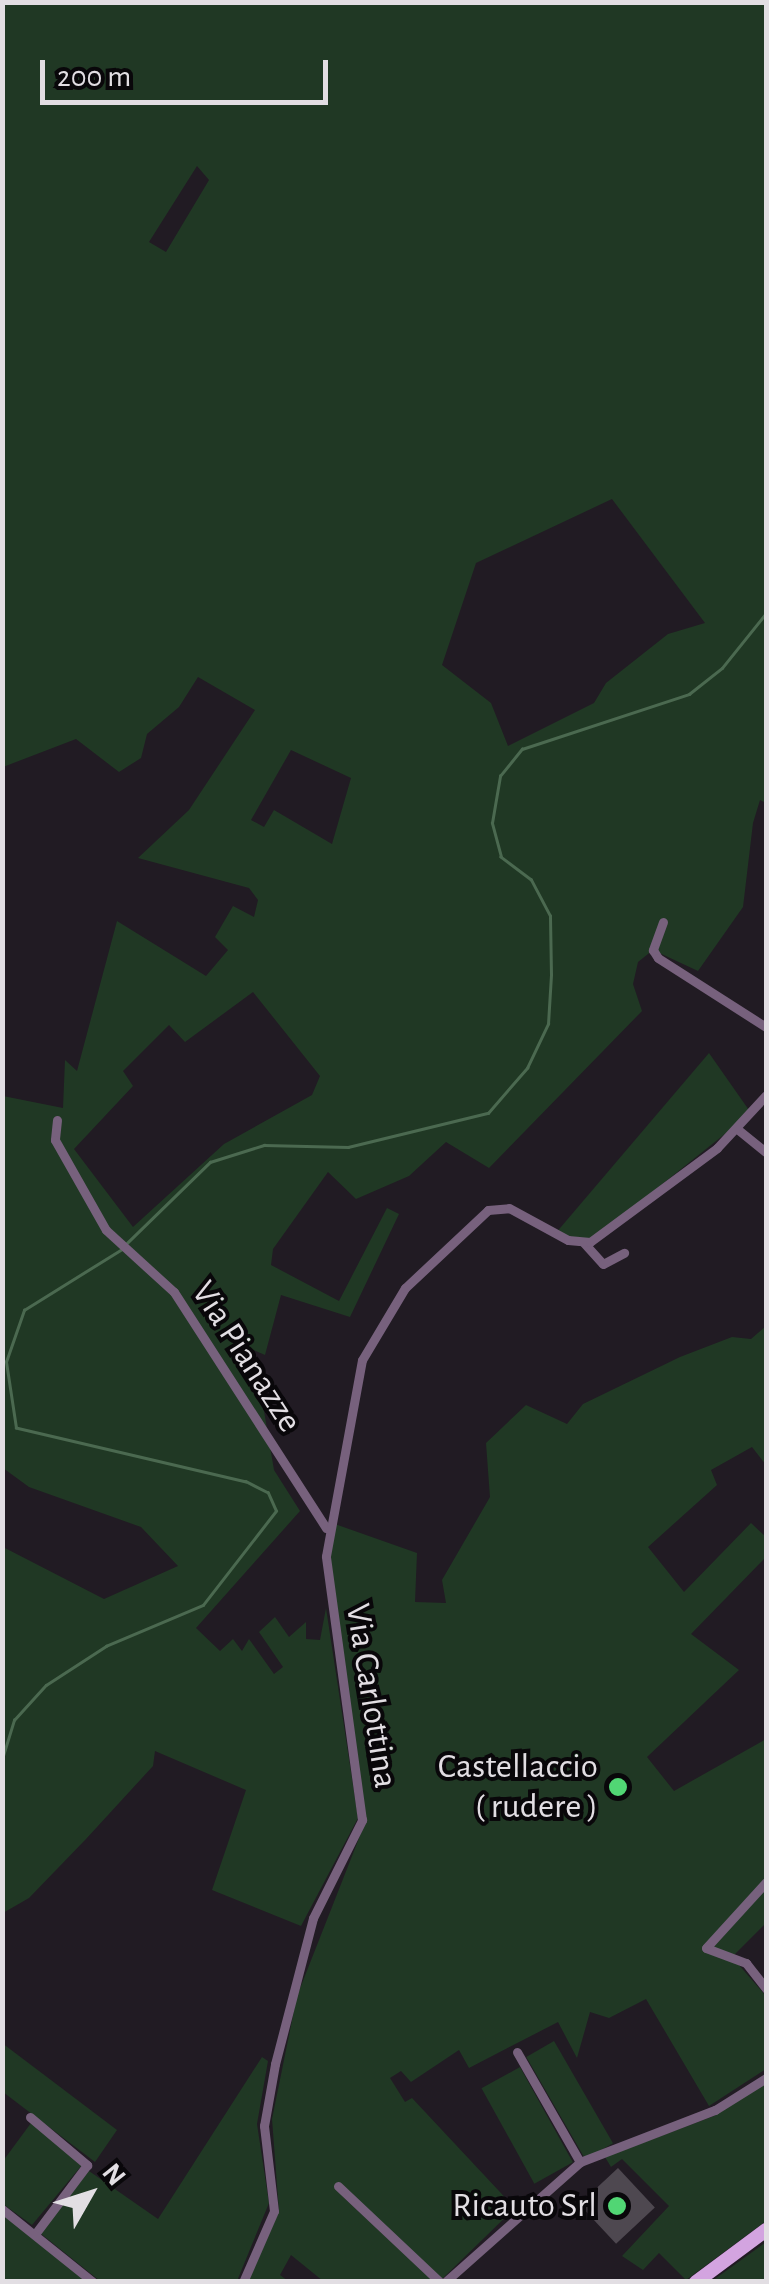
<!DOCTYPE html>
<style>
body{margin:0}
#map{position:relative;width:769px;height:2284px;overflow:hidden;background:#211b23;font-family:"Alegreya Sans",sans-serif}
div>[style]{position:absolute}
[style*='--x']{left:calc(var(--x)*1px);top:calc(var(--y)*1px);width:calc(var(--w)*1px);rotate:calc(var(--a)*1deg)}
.green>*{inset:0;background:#203824;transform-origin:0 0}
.stream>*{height:2.5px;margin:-1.25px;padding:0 1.25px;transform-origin:1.25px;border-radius:1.25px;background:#4b6950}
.building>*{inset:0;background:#4e4850;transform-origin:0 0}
.street>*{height:9px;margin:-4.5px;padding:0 4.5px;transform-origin:4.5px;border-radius:4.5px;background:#77617d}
.primary>*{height:14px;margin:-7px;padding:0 7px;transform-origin:7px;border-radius:7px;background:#d3a4e0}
.dots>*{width:28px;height:28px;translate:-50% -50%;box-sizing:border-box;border:5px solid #09070a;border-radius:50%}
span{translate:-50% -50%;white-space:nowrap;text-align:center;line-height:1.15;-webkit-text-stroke:8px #09070a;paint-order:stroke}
.street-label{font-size:35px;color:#e2dee3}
.poi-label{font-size:35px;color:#e2dee3}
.right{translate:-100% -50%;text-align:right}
.frame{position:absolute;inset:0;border:5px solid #e2dee3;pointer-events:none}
.north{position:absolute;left:40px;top:2144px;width:100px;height:100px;-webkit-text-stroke:8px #09070a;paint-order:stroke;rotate:51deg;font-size:28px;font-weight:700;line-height:40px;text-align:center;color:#e2dee3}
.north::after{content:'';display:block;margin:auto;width:35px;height:45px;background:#e2dee3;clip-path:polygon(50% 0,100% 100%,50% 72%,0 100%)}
.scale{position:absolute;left:40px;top:60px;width:288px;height:45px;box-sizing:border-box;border:5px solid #e2dee3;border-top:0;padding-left:12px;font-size:30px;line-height:35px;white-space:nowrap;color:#e2dee3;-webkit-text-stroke:8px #09070a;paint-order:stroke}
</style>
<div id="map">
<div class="green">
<i style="clip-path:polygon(evenodd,3px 3px,766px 3px,766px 803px,760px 800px,753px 823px,743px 907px,698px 971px,653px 950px,638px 962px,633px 984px,642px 1011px,489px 1168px,446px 1142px,409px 1176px,356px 1199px,328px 1172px,273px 1249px,271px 1265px,339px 1301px,387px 1208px,399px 1214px,350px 1317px,281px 1295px,265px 1355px,244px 1346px,241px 1370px,264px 1411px,274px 1470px,300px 1511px,196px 1628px,220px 1651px,233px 1639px,242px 1651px,249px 1639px,274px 1674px,283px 1667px,259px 1632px,275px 1617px,289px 1637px,306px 1622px,306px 1639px,320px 1640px,326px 1608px,358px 1818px,301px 1926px,212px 1890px,246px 1790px,155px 1751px,153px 1766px,86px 1839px,29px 1898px,3px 1913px,3px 1547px,104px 1599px,178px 1566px,141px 1527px,29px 1487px,3px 1468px,3px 1096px,63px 1108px,65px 1060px,77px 1071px,117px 921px,206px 976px,228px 950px,215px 937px,233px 906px,254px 917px,258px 900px,249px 888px,138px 858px,189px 810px,255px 710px,198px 677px,179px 707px,147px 734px,141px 758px,119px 772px,76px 739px,3px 767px,3px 3px,197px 166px,209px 180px,166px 252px,149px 242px,197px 166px,3px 3px,612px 499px,705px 623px,668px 634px,606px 683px,594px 703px,508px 746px,491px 703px,442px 665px,476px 563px,612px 499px,3px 3px,291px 750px,351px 778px,332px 844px,274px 810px,264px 827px,251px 820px,291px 750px,3px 3px,253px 992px,320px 1076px,312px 1095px,224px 1144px,133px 1227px,74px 1149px,133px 1086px,123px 1071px,169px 1025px,185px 1042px,253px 992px)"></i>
<i style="clip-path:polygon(709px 1053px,751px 1113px,590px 1242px,555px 1234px)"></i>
<i style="clip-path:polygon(766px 1326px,766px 1465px,752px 1447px,711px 1470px,717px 1485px,648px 1547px,684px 1592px,751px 1523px,766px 1537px,766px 1557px,691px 1634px,739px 1670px,647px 1757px,674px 1791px,766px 1739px,766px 1923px,732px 1957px,766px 1996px,766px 2069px,709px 2106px,646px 1999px,609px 2018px,590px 2012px,577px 2058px,558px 2022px,469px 2068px,459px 2050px,411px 2082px,401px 2071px,390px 2078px,405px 2102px,412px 2098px,515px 2208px,442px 2279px,341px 2195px,433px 2281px,323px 2281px,291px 2255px,280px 2275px,288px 2281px,248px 2282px,279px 2211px,272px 2119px,297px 1996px,365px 1823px,329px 1552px,332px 1523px,417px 1553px,415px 1602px,446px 1603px,442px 1580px,490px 1497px,486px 1443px,526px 1405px,567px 1424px,583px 1404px,680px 1357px,732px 1337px,751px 1339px)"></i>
<i style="left:554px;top:2041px;width:118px;height:32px;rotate:60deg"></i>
<i style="clip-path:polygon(2px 2043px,117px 2130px,95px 2162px,3px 2092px)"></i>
<i style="clip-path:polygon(262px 2057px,268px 2061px,257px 2124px,269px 2203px,237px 2281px,100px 2281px,40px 2233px,89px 2171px,158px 2219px)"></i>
<i style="left:520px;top:2067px;width:109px;height:44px;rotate:61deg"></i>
<i style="clip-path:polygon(766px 2083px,766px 2221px,686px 2280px,659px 2253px,643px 2270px,622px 2256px,669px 2206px,622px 2159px,611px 2167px,605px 2157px,714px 2116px)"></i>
<i style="clip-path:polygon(31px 2123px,82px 2165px,32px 2225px,3px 2204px,3px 2161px)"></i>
<i style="clip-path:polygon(2px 2214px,87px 2281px,3px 2281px)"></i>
<i style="clip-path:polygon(766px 2242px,766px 2281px,712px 2281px)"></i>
</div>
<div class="stream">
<i style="--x:127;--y:1243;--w:116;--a:-44.3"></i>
<i style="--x:210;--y:1162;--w:57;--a:-17.5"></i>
<i style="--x:264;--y:1145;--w:84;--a:1.4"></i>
<i style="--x:348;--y:1147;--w:144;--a:-13.7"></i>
<i style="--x:488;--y:1113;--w:60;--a:-49.1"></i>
<i style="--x:527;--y:1068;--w:49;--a:-64.5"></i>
<i style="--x:548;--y:1024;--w:49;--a:-86.5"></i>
<i style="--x:551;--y:975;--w:59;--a:-91"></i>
<i style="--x:550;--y:916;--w:41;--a:-117.8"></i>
<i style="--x:531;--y:880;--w:38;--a:-143"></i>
<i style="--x:501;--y:857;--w:35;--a:-105"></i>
<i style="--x:492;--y:823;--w:48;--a:-80.3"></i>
<i style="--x:500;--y:776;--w:35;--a:-51"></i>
<i style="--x:522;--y:749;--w:176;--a:-18.2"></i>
<i style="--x:689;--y:694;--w:42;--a:-38.2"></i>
<i style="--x:722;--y:668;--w:70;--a:-51.3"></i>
<i style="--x:2;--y:1759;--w:41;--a:-72.9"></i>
<i style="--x:14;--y:1720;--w:47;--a:-47.6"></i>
<i style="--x:46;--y:1685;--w:72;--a:-33"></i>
<i style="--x:106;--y:1646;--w:105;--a:-22.9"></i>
<i style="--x:203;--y:1605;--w:119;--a:-52.2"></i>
<i style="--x:276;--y:1511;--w:20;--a:-114"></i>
<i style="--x:268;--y:1493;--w:25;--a:-153"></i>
<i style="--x:246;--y:1482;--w:236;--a:-166.8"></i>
<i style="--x:16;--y:1428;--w:67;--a:-98.6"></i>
<i style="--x:6;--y:1362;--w:55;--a:-70.9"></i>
<i style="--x:24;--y:1310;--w:115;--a:-31.9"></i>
</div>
<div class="building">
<i style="left:618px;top:2168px;width:54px;height:53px;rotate:47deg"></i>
</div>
<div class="street">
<i style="--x:663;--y:922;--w:30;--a:110"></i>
<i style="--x:653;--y:950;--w:9;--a:58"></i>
<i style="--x:658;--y:958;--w:128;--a:32.6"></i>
<i style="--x:57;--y:1120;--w:20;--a:96"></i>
<i style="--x:55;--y:1140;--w:103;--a:60.5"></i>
<i style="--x:106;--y:1230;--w:92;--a:42.4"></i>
<i style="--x:174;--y:1292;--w:281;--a:57.2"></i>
<i style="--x:736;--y:1128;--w:38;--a:39"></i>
<i style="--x:584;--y:1243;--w:28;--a:48"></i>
<i style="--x:603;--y:1264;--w:24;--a:-28"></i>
<i style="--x:766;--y:1882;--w:89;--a:132.3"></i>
<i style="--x:706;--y:1948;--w:43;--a:20.6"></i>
<i style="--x:746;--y:1963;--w:33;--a:52"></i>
<i style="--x:517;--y:2052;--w:127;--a:60.2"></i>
<i style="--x:30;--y:2117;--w:75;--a:40.1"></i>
<i style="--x:87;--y:2165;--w:86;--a:127"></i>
<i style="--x:338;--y:2186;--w:140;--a:43.3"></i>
<i style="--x:2;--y:2209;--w:117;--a:38.7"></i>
<i style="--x:243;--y:2282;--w:77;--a:-66.4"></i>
<i style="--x:274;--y:2211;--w:86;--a:-96.7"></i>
<i style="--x:264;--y:2126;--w:63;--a:-79.9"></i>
<i style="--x:275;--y:2064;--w:151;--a:-75.4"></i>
<i style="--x:313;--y:1918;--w:110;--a:-63.4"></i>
<i style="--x:362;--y:1820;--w:266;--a:-97.8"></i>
<i style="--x:326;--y:1556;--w:199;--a:-79.6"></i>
<i style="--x:362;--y:1360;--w:84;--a:-59.2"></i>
<i style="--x:405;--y:1288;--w:114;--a:-43.2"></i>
<i style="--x:488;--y:1210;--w:21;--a:-5"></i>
<i style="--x:509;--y:1208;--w:67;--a:28.5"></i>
<i style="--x:568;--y:1240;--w:22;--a:5"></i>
<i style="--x:590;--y:1242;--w:158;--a:-36.5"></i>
<i style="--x:717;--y:1148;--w:72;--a:-47.2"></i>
<i style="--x:445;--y:2282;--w:181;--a:-41.6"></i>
<i style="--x:580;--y:2162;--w:145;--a:-21.1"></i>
<i style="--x:715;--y:2110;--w:60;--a:-32.1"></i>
</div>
<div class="primary">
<i style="--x:696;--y:2282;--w:87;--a:-36.6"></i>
</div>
<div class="dots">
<i style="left:618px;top:1787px;background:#51d674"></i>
<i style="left:617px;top:2206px;background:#51d674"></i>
</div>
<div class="street-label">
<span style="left:246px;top:1357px;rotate:57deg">Via Pianazze</span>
<span style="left:371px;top:1696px;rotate:81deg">Via Carlottina</span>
</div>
<div class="poi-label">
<span class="right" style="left:598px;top:1787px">Castellaccio<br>( rudere )</span>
<span class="right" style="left:597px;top:2206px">Ricauto Srl</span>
</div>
<div class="frame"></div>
<div class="north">N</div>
<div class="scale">200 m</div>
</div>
